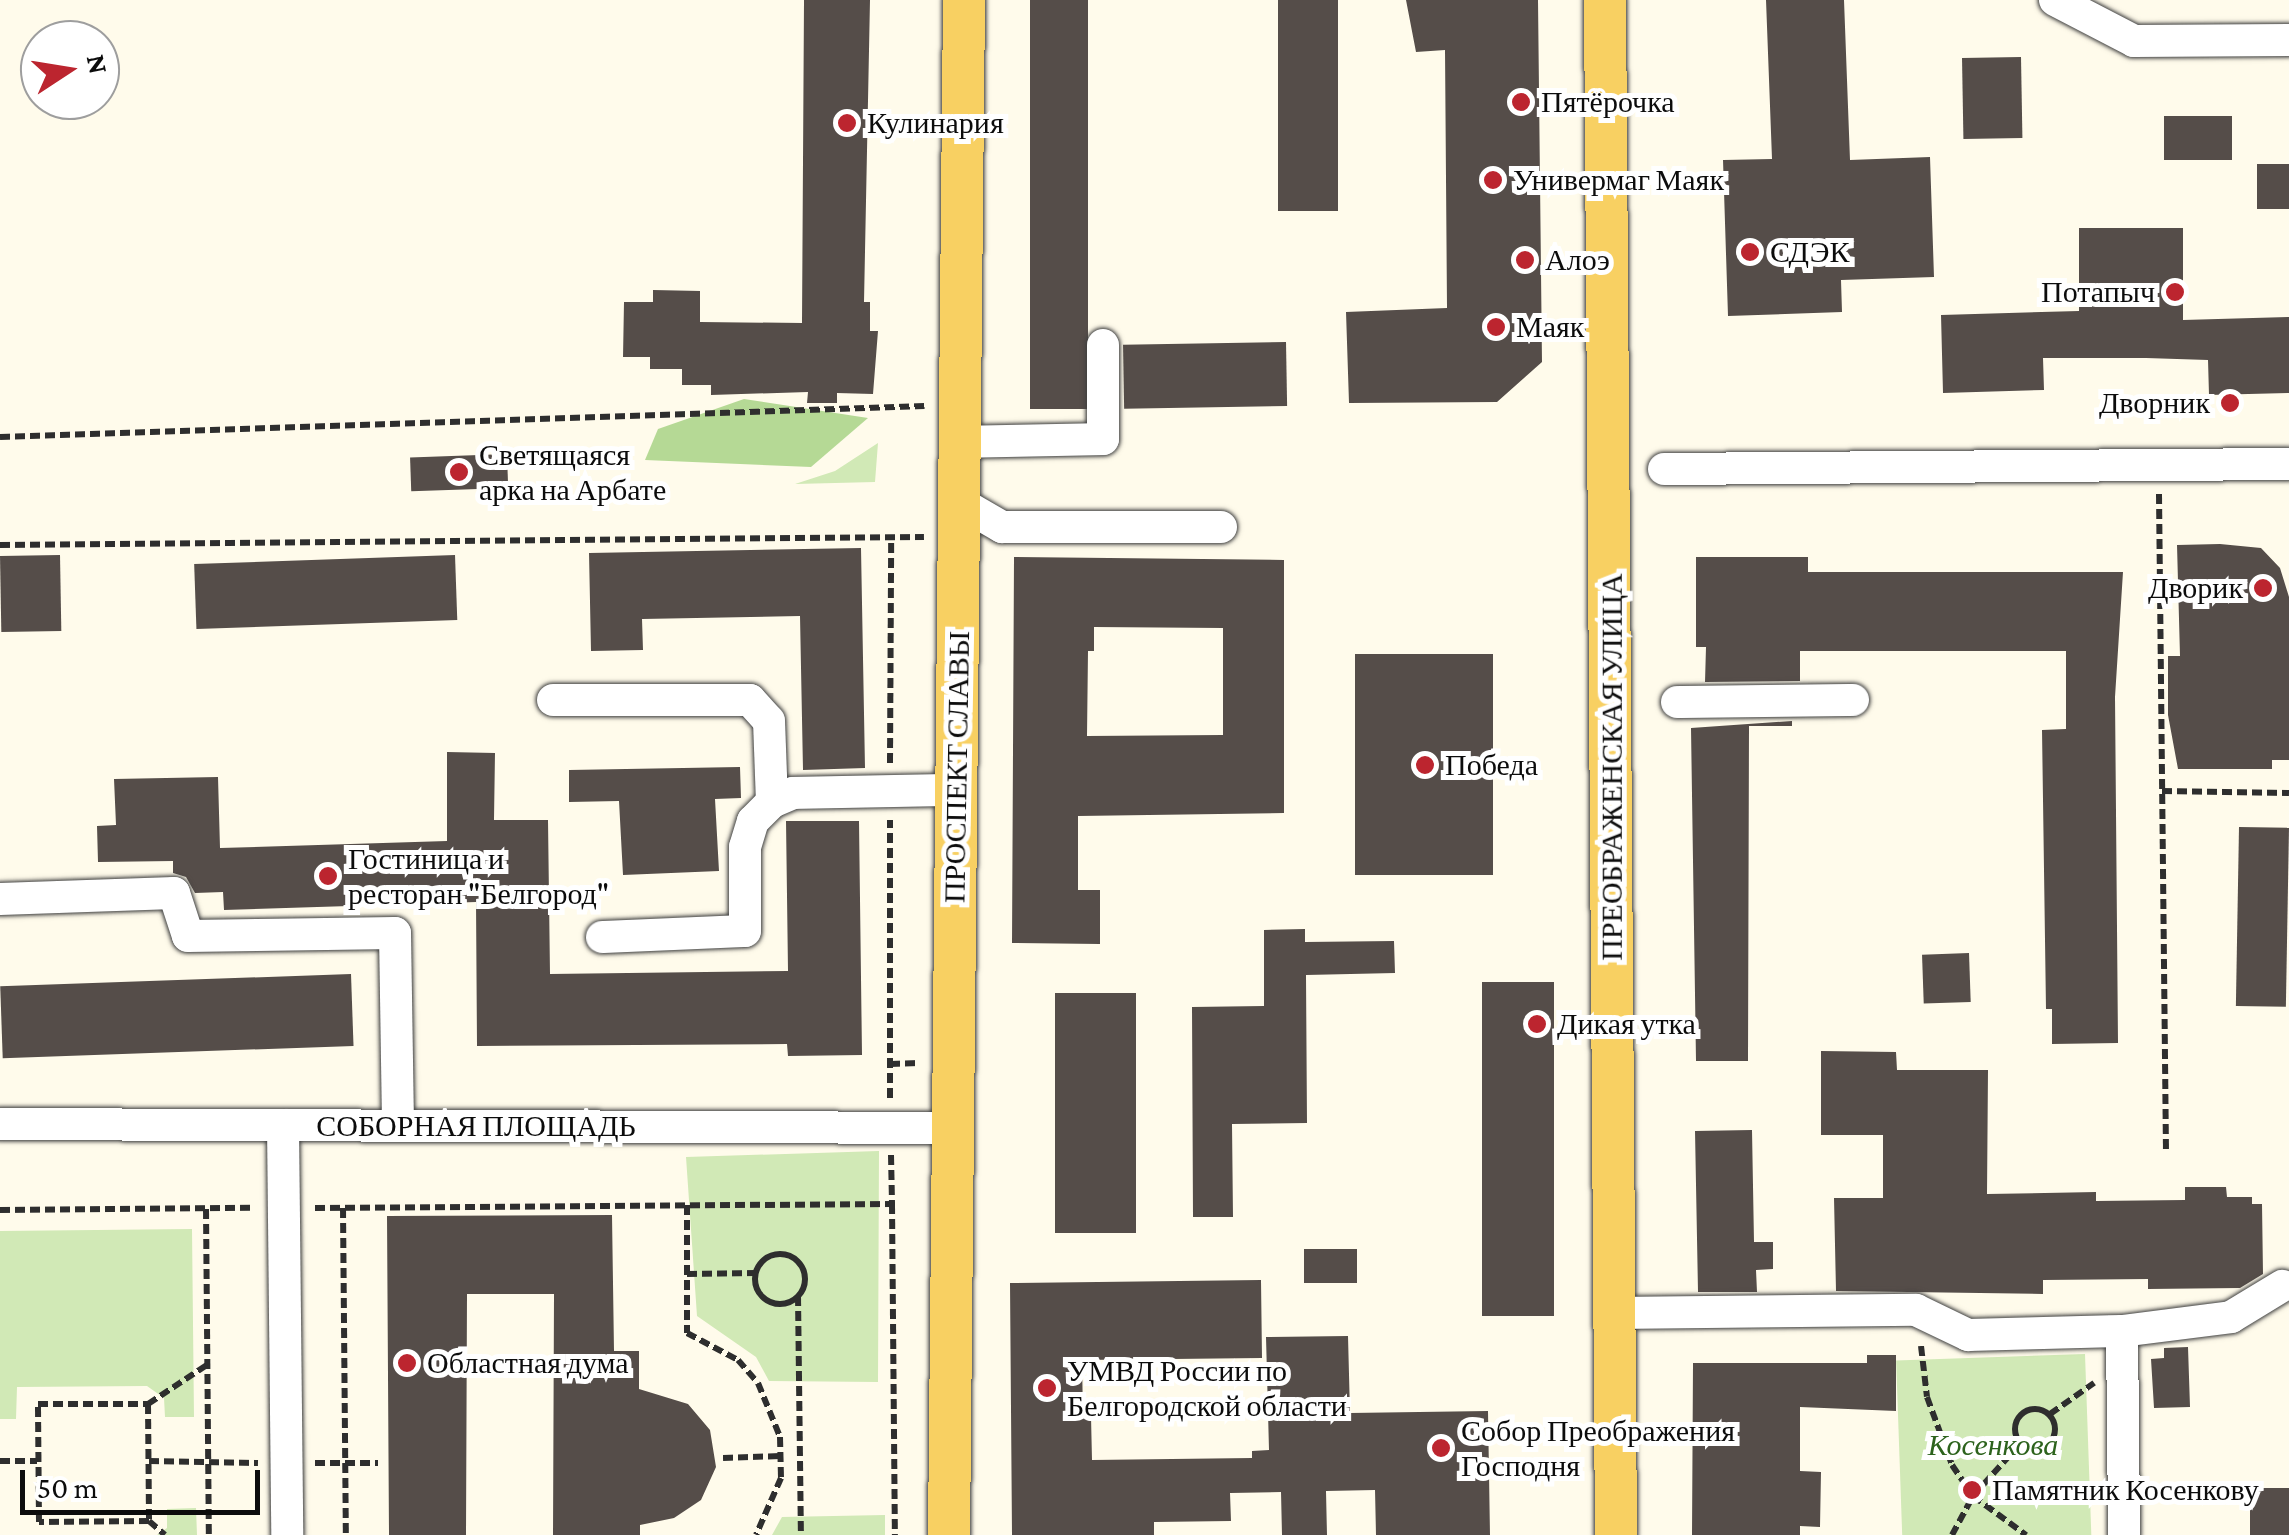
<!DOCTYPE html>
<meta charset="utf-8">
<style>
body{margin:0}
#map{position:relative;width:2289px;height:1535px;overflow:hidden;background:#fffbeb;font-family:"Crimson Pro",serif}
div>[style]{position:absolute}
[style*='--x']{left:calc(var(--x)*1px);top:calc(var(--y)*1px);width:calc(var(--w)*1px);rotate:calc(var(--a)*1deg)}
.green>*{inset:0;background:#d1e9b6;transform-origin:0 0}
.forest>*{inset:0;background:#b5d995}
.building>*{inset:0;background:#554d49;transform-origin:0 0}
.path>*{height:6px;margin-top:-3px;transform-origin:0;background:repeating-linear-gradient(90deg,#2e2e2e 0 10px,transparent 0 15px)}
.path>.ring{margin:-3px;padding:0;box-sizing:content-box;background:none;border:6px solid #2e2e2e;border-radius:50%}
.roads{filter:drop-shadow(0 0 2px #3f3f3f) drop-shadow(0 0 2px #3f3f3f)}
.minor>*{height:32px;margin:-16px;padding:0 16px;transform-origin:16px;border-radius:16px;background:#fff}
.major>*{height:42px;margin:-21px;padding:0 21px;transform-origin:21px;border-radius:21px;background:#f8d062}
.dots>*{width:28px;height:28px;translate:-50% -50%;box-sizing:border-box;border:5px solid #fff;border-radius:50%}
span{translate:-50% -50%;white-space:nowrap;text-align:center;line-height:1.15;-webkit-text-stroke:10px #fff;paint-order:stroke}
.poi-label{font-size:30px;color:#0c0c0c}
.left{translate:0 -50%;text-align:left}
.right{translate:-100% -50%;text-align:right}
.street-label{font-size:30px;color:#0c0c0c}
.park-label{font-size:30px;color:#2d631d;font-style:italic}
.north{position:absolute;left:20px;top:20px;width:100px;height:100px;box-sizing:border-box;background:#fff;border:2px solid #9e9e9e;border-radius:50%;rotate:78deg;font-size:28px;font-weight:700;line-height:40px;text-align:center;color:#0c0c0c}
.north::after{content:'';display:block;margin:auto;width:35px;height:45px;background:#bc252f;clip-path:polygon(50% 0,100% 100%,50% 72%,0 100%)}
.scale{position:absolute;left:20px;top:1470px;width:240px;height:45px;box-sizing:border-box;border:5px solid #0c0c0c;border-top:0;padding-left:12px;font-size:30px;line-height:35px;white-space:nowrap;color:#0c0c0c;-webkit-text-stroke:8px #fff;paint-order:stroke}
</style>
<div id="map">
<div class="green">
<i style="clip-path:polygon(878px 443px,875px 482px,795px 484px,835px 471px)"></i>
<i style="clip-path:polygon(879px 1151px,878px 1382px,769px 1381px,756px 1357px,697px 1316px,686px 1157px)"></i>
<i style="clip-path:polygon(192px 1229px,194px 1417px,165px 1417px,164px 1398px,147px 1386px,17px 1387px,16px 1419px,0 1419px,0 1231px)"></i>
<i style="left:2085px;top:1354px;width:181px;height:189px;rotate:88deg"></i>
<i style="clip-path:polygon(196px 1508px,197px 1535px,157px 1535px,167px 1528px,167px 1509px)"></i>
<i style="clip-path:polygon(885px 1515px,885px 1535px,772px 1535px,782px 1517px)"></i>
</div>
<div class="forest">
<i style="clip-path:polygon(744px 399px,868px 418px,811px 467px,645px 460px,658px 429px)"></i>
</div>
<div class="building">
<i style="clip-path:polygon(804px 0,870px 0,864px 302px,870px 302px,870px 331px,878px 331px,873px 394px,837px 393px,837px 403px,807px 403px,808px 392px,711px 395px,711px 385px,682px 385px,682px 369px,650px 369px,650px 357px,623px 357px,624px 302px,653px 302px,653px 290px,700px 291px,700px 322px,802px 323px)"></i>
<i style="left:1030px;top:0;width:58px;height:409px"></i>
<i style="left:1278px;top:0;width:60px;height:211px"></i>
<i style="clip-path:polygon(1406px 0,1538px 0,1542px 362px,1497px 402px,1349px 403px,1346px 312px,1447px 308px,1445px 50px,1416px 52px)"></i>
<i style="clip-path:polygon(1766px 0,1844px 0,1850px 160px,1930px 157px,1934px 277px,1841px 280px,1842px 312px,1728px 316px,1723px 160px,1772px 159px)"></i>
<i style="left:2021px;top:57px;width:81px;height:59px;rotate:89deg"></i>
<i style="left:2164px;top:116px;width:68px;height:44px"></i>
<i style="left:2257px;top:164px;width:32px;height:45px"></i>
<i style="clip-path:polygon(2079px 228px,2183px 228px,2183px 320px,2289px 317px,2289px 393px,2209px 395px,2208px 360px,2146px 358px,2043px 358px,2044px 390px,1943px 393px,1941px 315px,2079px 311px)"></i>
<i style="left:1286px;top:342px;width:64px;height:163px;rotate:89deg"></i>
<i style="left:507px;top:454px;width:34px;height:97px;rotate:88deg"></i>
<i style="clip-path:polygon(2220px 544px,2261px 548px,2280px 568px,2289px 597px,2289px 760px,2272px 760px,2272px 769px,2178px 769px,2168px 715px,2168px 656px,2180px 656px,2177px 545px)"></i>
<i style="clip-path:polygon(861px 548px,865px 768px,803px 770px,800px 616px,642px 619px,643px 650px,591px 651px,589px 553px)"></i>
<i style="left:60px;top:555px;width:76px;height:60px;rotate:89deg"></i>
<i style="left:455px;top:555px;width:65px;height:261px;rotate:88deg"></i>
<i style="clip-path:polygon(evenodd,1014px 557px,1284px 560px,1284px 813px,1078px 816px,1078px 890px,1100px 890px,1100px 944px,1012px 943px,1014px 557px,1094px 627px,1223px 628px,1223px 735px,1087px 736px,1088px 651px,1094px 651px,1094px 627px)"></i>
<i style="clip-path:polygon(1696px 557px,1808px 557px,1808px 572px,2123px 572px,2115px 697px,2118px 1043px,2052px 1044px,2052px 1009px,2046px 1009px,2042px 730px,2066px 729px,2066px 651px,1800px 651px,1800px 681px,1705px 682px,1706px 647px,1696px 647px)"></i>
<i style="left:1493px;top:654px;width:221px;height:138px;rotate:90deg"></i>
<i style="clip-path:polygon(1792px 721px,1792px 726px,1749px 726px,1748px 1061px,1696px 1061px,1691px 728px)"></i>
<i style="clip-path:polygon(447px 752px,495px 753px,494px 820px,548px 820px,550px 974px,788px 971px,786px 821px,859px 821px,862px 1055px,788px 1056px,787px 1044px,477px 1046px,476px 902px,224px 910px,223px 892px,195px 893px,186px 877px,173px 873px,173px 861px,98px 862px,97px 826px,116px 825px,114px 779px,218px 777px,220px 848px,447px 841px)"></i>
<i style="clip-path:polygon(740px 767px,741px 798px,715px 799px,719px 871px,623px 875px,619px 801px,569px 802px,569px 770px)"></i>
<i style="left:2239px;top:827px;width:50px;height:179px;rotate:1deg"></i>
<i style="clip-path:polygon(1305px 929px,1305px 942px,1394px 941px,1395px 973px,1306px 975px,1307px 1123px,1232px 1124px,1233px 1217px,1193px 1217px,1192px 1007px,1264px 1006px,1264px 930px)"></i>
<i style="left:1969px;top:953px;width:49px;height:47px;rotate:88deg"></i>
<i style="left:351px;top:974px;width:72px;height:351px;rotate:88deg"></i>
<i style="left:1482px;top:982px;width:72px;height:334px"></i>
<i style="left:1055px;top:993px;width:81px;height:240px"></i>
<i style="clip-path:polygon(1821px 1051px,1896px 1052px,1897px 1070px,1988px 1070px,1987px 1194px,2096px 1192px,2096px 1201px,2185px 1200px,2185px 1187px,2226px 1187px,2227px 1197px,2252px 1197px,2252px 1204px,2262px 1204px,2263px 1274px,2240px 1288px,2148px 1289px,2148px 1279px,2043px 1280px,2043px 1294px,1836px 1291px,1834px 1198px,1883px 1198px,1883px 1135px,1821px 1135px)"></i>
<i style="clip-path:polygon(1752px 1130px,1754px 1242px,1773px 1242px,1773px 1269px,1756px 1270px,1757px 1292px,1698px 1292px,1695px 1131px)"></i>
<i style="clip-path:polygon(612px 1215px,614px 1351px,639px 1351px,639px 1389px,688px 1404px,710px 1430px,716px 1467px,701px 1500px,674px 1518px,640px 1525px,640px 1535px,553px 1535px,554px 1294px,467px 1294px,466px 1535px,389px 1535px,387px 1216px)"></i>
<i style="left:1304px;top:1249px;width:53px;height:34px"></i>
<i style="clip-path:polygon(1261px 1280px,1262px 1358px,1082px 1360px,1083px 1416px,1091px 1416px,1092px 1460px,1252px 1458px,1252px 1451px,1269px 1450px,1266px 1337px,1348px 1336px,1350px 1413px,1488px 1411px,1490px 1535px,1376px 1535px,1375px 1490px,1326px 1491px,1327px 1535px,1282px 1535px,1281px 1492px,1230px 1493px,1231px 1521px,1154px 1522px,1154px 1535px,1012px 1535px,1010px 1283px)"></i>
<i style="clip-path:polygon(2188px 1347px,2190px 1407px,2154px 1408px,2151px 1359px,2164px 1358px,2164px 1348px)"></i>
<i style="clip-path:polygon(1867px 1355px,1896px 1355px,1896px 1411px,1800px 1407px,1800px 1471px,1821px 1472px,1820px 1527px,1800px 1526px,1800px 1535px,1692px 1535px,1693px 1363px,1867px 1363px)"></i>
<i style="left:2250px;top:1488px;width:39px;height:47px"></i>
</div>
<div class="path">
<i style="--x:0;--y:437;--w:925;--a:-1.92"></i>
<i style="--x:2159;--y:494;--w:658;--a:89.39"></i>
<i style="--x:0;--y:545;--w:924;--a:-0.5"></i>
<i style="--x:890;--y:763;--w:226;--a:-89.7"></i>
<i style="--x:2162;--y:791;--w:127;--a:0.9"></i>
<i style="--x:890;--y:1064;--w:29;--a:-2"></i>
<i style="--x:890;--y:1098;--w:278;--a:-90"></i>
<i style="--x:891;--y:1155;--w:49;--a:88.8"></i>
<i style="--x:687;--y:1205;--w:128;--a:90"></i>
<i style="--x:687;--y:1333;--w:58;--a:27.9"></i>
<i style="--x:738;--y:1360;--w:30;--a:49"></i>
<i style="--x:758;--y:1383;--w:58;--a:67.8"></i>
<i style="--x:780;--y:1437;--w:41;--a:88.6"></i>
<i style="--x:781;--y:1478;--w:62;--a:113.7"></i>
<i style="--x:315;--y:1208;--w:577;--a:-0.4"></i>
<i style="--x:892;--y:1204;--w:331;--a:89.5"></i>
<i style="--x:343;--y:1208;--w:327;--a:89.5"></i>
<i style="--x:206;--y:1209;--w:326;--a:89.5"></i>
<i style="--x:0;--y:1210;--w:252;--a:-0.5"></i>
<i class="ring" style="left:755px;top:1254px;width:44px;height:44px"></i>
<i style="--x:687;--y:1274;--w:69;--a:-0.8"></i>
<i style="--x:798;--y:1296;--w:239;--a:89.3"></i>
<i style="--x:1921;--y:1346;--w:51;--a:83.3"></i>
<i style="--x:1927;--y:1397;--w:72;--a:69.8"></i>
<i style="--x:1952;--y:1465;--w:37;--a:56"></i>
<i style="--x:1973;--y:1496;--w:66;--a:36.3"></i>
<i style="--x:38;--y:1404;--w:110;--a:0"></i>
<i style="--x:148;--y:1404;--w:117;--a:89.5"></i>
<i style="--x:149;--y:1521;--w:110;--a:179.5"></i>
<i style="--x:39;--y:1522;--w:118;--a:-90.5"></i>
<i style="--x:148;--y:1404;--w:71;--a:-33.5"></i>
<i class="ring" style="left:2015px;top:1409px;width:34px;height:34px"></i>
<i style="--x:2050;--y:1414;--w:54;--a:-35.2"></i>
<i style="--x:723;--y:1458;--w:57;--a:-2"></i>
<i style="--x:0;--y:1461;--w:37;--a:0"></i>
<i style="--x:149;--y:1461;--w:109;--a:1.1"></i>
<i style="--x:315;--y:1463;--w:63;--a:0"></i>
<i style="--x:149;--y:1521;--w:21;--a:41"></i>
<i style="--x:1952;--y:1535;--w:44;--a:-61.7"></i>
<i style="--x:1973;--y:1496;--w:70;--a:-47.9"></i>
</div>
<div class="roads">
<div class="minor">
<i style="--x:2055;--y:0;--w:89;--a:27.4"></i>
<i style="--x:2134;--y:41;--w:155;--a:-0.4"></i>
<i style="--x:960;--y:442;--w:143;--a:-1.2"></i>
<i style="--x:1103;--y:439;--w:94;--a:-90"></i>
<i style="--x:1664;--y:469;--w:625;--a:-0.46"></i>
<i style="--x:959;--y:502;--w:50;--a:30.2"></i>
<i style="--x:1002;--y:527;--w:219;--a:0"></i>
<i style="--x:553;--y:700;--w:197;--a:0"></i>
<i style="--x:750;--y:700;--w:28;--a:48"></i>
<i style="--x:769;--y:721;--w:81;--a:87.9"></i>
<i style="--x:1677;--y:702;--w:176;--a:-0.7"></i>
<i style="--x:0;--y:899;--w:174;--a:-2"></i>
<i style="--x:174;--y:893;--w:45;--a:72"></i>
<i style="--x:188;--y:936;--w:207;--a:-0.8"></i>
<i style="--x:395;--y:933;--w:192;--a:89.1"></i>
<i style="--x:602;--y:937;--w:143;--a:-2.4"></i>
<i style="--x:745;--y:931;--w:84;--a:-90"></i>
<i style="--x:745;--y:847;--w:27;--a:-73"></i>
<i style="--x:753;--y:821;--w:27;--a:-45"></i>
<i style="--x:772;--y:802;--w:23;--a:-23"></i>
<i style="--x:793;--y:793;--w:163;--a:-1.1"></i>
<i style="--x:0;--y:1124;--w:953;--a:0.24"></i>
<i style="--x:283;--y:1125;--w:410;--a:89.4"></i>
<i style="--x:1614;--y:1313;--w:302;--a:-0.6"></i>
<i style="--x:1916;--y:1310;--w:58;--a:25.7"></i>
<i style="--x:1968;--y:1335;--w:154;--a:-1.5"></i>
<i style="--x:2122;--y:1331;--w:204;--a:89.4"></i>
<i style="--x:2122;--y:1331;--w:110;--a:-7.3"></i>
<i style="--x:2231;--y:1317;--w:60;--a:-31.3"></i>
</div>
<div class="major">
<i style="--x:1605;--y:0;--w:1535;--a:89.59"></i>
<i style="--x:949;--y:1535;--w:1535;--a:-89.44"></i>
</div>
</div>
<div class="dots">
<i style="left:1521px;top:102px;background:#bc252f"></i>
<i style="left:847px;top:123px;background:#bc252f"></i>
<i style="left:1493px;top:180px;background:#bc252f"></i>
<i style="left:1750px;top:252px;background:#bc252f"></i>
<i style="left:1525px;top:260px;background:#bc252f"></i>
<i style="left:2175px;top:292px;background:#bc252f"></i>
<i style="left:1496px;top:327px;background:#bc252f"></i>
<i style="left:2230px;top:403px;background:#bc252f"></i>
<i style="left:459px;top:472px;background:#bc252f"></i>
<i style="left:2263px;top:588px;background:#bc252f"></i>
<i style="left:1425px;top:765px;background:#bc252f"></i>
<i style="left:328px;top:876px;background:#bc252f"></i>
<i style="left:1537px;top:1024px;background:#bc252f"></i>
<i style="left:407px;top:1363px;background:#bc252f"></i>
<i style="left:1047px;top:1388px;background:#bc252f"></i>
<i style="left:1441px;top:1448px;background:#bc252f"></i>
<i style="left:1972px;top:1490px;background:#bc252f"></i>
</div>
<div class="poi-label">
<span class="left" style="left:1541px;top:102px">Пятёрочка</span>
<span class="left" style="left:867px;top:123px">Кулинария</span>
<span class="left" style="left:1513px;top:180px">Универмаг Маяк</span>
<span class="left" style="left:1770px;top:252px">СДЭК</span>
<span class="left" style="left:1545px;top:260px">Алоэ</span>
<span class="right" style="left:2155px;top:292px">Потапыч</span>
<span class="left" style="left:1516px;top:327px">Маяк</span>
<span class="right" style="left:2210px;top:403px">Дворник</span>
<span class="left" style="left:479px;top:472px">Светящаяся<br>арка на Арбате</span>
<span class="right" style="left:2243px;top:588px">Дворик</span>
<span class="left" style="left:1445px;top:765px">Победа</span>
<span class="left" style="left:348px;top:876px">Гостиница и<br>ресторан "Белгород"</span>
<span class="left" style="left:1557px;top:1024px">Дикая утка</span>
<span class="left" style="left:427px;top:1363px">Областная дума</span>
<span class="left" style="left:1067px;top:1388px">УМВД России по<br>Белгородской области</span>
<span class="left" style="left:1461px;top:1448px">Собор Преображения<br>Господня</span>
<span class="left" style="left:1992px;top:1490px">Памятник Косенкову</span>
</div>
<div class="street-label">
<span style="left:957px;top:767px;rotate:-89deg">ПРОСПЕКТ СЛАВЫ</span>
<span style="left:1612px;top:767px;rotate:-90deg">ПРЕОБРАЖЕНСКАЯ УЛИЦА</span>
<span style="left:476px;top:1126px">СОБОРНАЯ ПЛОЩАДЬ</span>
</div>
<div class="park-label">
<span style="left:1993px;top:1445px">Косенкова</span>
</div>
<div class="north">N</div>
<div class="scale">50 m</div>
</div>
